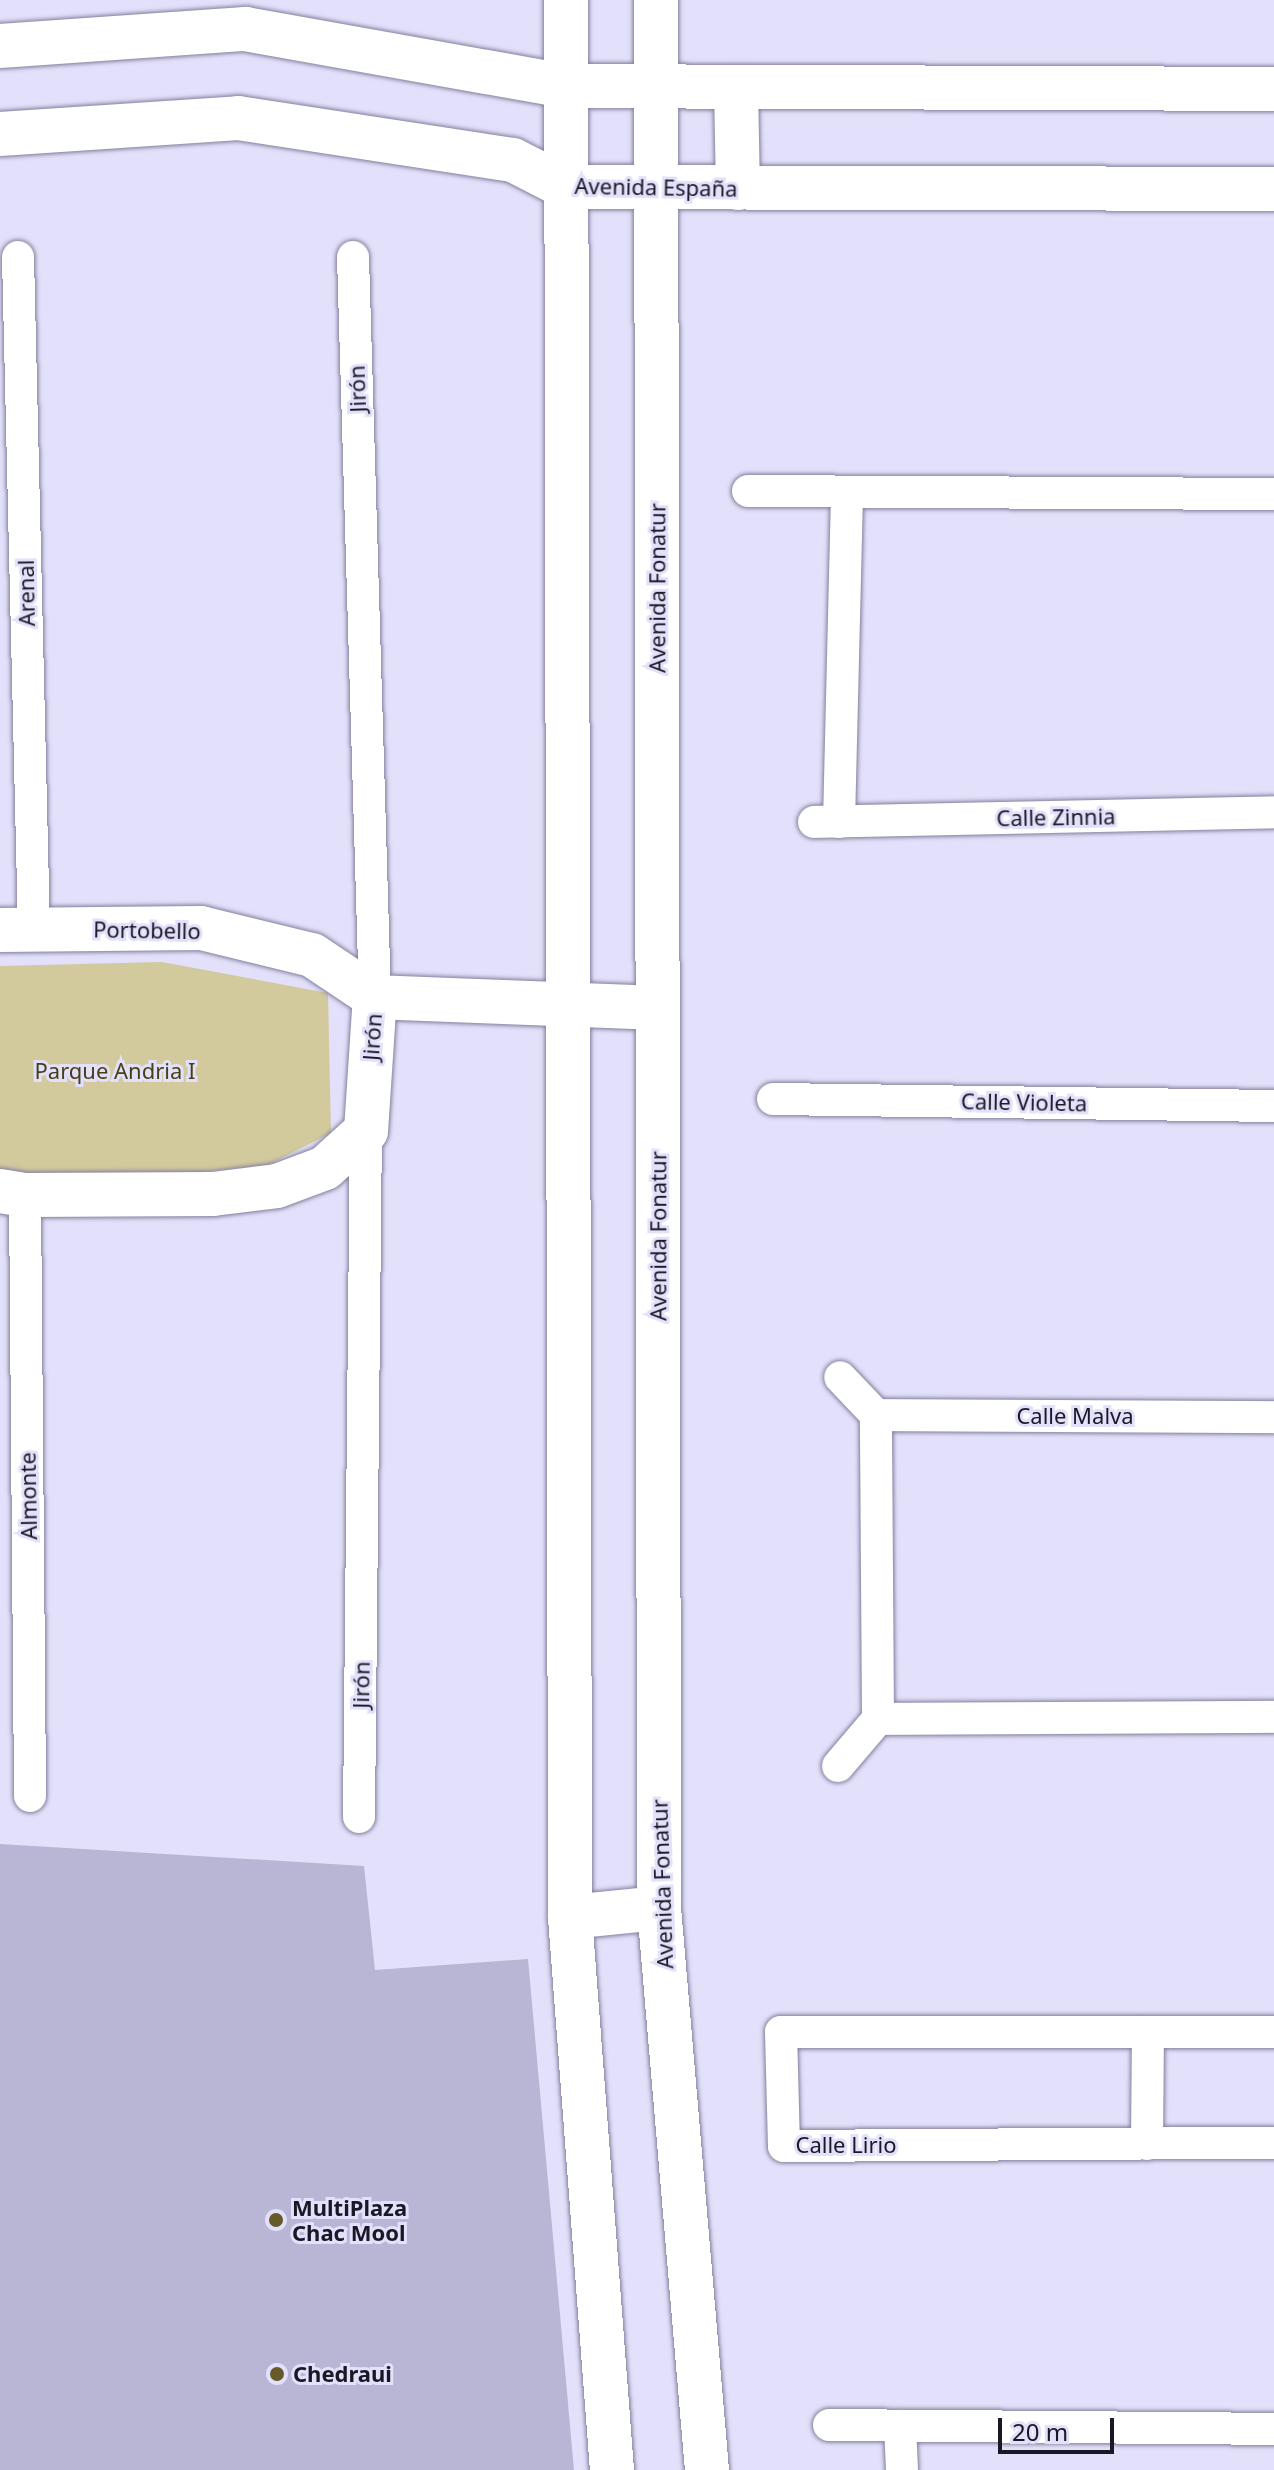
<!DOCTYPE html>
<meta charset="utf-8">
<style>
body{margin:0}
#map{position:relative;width:1274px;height:2470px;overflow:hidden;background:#e2e0fa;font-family:"Noto Sans",sans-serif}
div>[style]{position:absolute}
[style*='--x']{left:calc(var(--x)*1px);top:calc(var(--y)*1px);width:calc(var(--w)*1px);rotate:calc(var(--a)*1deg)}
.green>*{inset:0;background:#d2c99d}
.building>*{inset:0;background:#b9b6d5}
.roads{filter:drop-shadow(0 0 2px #83809e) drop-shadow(0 0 2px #83809e)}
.street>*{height:32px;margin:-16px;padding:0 16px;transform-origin:16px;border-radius:16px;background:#fff}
.secondary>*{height:44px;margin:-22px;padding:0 22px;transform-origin:22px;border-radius:22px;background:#fff}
.dots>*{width:22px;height:22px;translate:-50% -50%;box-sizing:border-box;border:4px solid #e2e0fa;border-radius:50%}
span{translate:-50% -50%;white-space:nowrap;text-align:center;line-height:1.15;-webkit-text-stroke:6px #e2e0fa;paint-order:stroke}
.street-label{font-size:22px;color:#1a1824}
.park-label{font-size:22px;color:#473f15}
.poi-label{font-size:22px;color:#1a1824;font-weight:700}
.left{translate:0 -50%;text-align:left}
.scale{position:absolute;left:998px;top:2418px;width:116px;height:36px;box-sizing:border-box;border:4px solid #1a1824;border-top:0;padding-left:10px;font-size:24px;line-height:28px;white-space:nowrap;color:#1a1824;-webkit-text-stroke:6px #e2e0fa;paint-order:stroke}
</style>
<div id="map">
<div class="green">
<i style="clip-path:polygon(162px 962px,328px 993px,331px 1133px,268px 1165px,92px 1183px,0 1175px,0 966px)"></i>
</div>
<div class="building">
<i style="clip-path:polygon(0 1844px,364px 1866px,375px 1970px,528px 1959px,574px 2470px,0 2470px)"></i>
</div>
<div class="roads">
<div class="street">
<i style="--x:18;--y:257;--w:672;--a:88.64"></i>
<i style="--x:353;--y:257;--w:740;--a:88.3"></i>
<i style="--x:748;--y:491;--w:526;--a:0.33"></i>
<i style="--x:814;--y:822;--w:460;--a:-1.2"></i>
<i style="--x:839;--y:822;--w:328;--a:-88.6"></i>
<i style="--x:773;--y:1099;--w:501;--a:0.8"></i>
<i style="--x:25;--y:1195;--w:601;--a:89.52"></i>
<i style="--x:876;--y:1415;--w:398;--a:0.3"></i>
<i style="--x:878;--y:1719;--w:396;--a:-0.3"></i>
<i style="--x:838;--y:1766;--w:62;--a:-49.6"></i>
<i style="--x:878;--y:1719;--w:304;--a:-90.4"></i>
<i style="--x:876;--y:1415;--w:52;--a:-133.5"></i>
<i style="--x:359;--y:1817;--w:686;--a:-89.42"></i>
<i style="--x:1274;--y:2032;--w:493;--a:180"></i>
<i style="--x:781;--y:2032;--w:114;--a:88.5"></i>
<i style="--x:784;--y:2146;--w:490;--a:-0.4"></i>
<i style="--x:1147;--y:2144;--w:112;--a:-89.5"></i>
<i style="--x:829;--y:2425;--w:445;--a:0.5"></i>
<i style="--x:900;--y:2426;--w:44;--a:87.4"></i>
</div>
<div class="secondary">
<i style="--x:566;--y:0;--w:1917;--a:89.88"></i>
<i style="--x:570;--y:1917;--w:555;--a:85.66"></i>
<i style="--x:656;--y:0;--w:1908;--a:89.91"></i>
<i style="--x:659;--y:1908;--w:564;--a:85.12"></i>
<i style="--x:0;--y:46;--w:246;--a:-4"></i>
<i style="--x:245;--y:29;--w:326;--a:10.1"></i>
<i style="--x:566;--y:86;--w:708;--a:0.24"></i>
<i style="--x:736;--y:87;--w:101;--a:88.9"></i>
<i style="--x:0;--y:134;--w:239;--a:-3.8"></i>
<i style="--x:238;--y:118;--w:278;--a:8.7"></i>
<i style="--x:513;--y:160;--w:59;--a:27"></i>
<i style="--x:566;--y:187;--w:708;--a:0.16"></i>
<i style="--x:0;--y:930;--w:201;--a:-0.6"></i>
<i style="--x:201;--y:928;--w:114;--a:13.7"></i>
<i style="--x:312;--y:955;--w:76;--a:33.7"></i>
<i style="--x:375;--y:997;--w:283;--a:2.2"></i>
<i style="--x:0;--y:1191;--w:25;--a:9"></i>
<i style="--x:25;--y:1195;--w:188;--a:-0.3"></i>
<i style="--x:213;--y:1194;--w:64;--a:-7.1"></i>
<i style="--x:277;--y:1186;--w:51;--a:-20.6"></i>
<i style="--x:325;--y:1168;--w:55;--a:-42.1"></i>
<i style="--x:366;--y:1131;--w:134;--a:-86.2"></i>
<i style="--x:570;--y:1917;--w:89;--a:-5.8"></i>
</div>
</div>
<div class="dots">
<i style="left:276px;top:2220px;background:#665b28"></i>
<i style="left:277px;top:2374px;background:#665b28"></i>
</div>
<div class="street-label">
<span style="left:656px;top:187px;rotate:1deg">Avenida España</span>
<span style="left:357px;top:389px;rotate:-92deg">Jirón</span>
<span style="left:657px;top:588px;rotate:-90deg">Avenida Fonatur</span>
<span style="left:26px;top:593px;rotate:-91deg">Arenal</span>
<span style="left:1056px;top:817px;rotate:-1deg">Calle Zinnia</span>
<span style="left:147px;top:930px;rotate:1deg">Portobello</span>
<span style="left:372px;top:1037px;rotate:-86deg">Jirón</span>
<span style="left:1024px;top:1102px;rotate:1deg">Calle Violeta</span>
<span style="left:658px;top:1236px;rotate:-90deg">Avenida Fonatur</span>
<span style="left:1075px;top:1416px">Calle Malva</span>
<span style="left:28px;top:1496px;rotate:-91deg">Almonte</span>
<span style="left:361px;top:1685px;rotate:-89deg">Jirón</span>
<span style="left:662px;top:1884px;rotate:-92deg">Avenida Fonatur</span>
<span style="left:846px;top:2145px">Calle Lirio</span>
</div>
<div class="park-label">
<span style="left:115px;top:1071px">Parque Andria I</span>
</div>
<div class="poi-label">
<span class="left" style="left:292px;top:2220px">MultiPlaza<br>Chac Mool</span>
<span class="left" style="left:293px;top:2374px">Chedraui</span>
</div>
<div class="scale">20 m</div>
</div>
